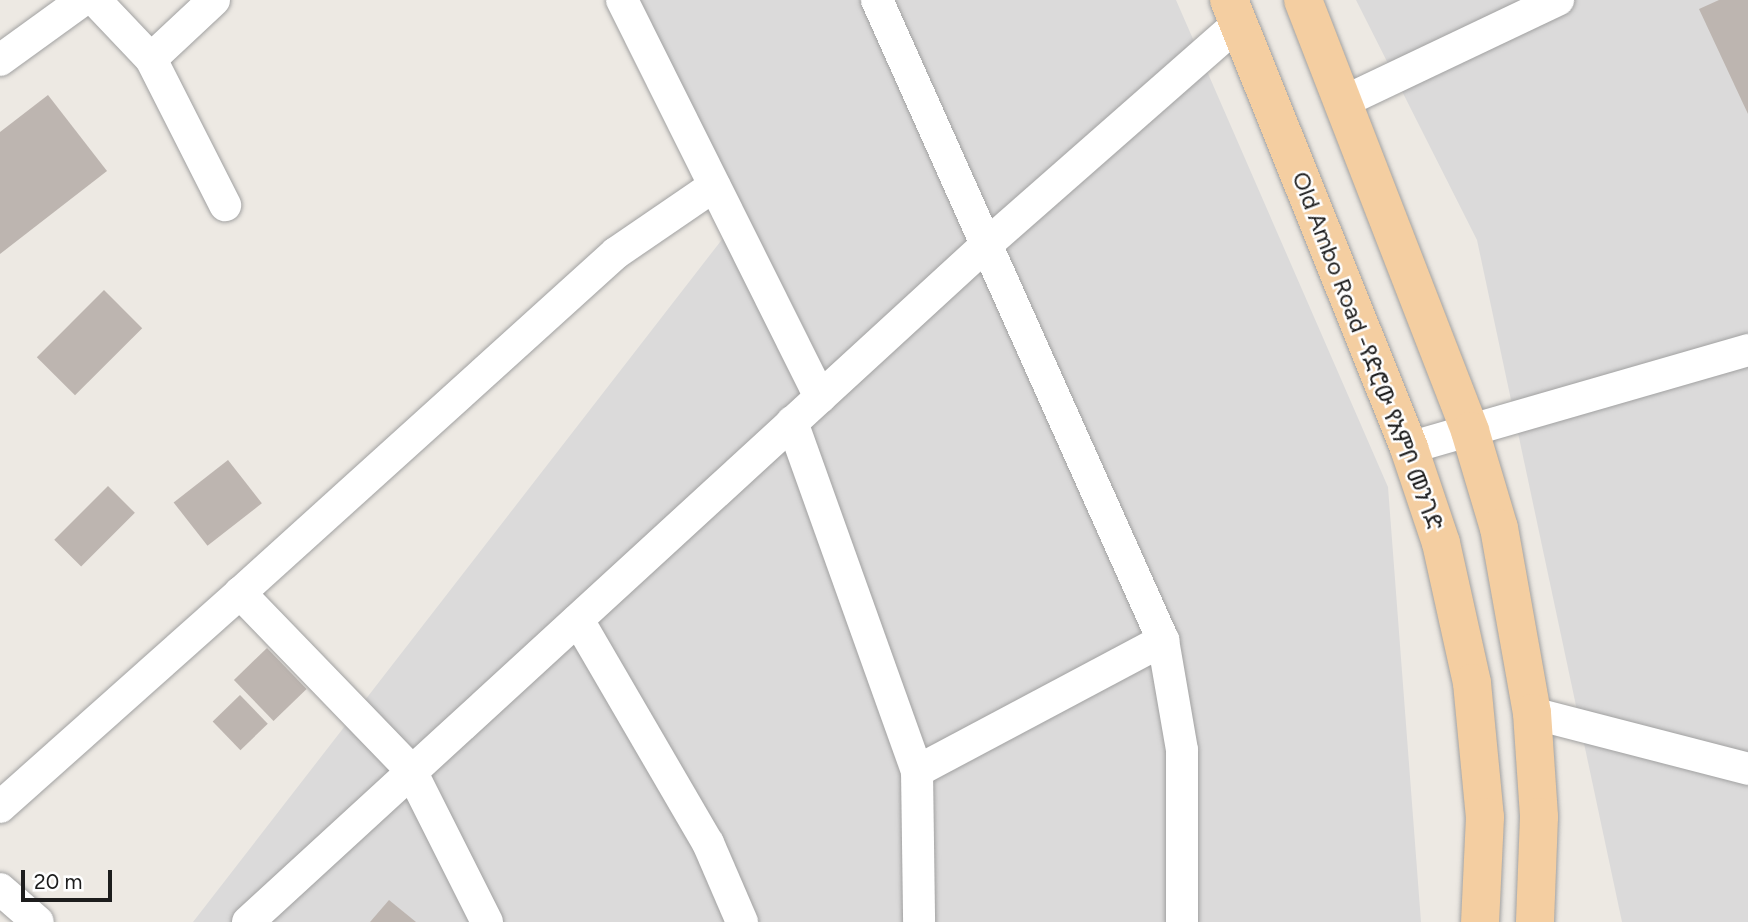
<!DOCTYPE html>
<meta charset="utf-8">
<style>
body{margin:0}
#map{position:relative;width:1748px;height:922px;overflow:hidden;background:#ede9e3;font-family:Figtree,"Noto Sans Ethiopic",sans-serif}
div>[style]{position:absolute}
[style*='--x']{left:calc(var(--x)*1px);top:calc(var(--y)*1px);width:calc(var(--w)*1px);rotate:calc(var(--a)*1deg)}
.residential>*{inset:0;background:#dbdada}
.building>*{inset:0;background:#bdb5b0;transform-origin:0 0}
.roads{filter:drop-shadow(0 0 2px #a1a1a1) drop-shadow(0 0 2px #a1a1a1)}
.minor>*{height:32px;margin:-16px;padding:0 16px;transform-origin:16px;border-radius:16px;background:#fff}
.primary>*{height:38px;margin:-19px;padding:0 19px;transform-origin:19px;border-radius:19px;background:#f4cea1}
span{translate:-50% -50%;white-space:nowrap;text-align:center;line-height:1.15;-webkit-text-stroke:5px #fff;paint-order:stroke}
.street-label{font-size:24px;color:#1d1d1d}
.scale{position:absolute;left:21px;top:870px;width:91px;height:32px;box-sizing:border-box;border:4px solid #1d1d1d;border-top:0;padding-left:9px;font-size:21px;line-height:24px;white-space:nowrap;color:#1d1d1d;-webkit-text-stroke:5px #fff;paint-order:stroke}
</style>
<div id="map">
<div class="residential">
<i style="clip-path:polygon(613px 0,1176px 0,1388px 487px,1421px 922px,193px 922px,727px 233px)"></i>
<i style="clip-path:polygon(1356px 0,1748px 0,1748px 922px,1622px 922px,1477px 240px)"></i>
</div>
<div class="building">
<i style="clip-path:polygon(1719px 0,1748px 0,1748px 114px,1699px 9px)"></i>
<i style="clip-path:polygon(48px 95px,107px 171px,0 254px,0 132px)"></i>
<i style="left:104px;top:290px;width:54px;height:95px;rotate:45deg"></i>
<i style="left:228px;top:460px;width:55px;height:69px;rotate:52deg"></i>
<i style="left:108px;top:486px;width:38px;height:76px;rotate:45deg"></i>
<i style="left:267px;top:648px;width:57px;height:46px;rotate:46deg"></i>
<i style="left:240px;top:695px;width:40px;height:38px;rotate:46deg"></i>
<i style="clip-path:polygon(389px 900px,416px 922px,370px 922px)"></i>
</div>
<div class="roads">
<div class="minor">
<i style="--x:95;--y:0;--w:81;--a:46.5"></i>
<i style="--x:214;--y:0;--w:86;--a:136.9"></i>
<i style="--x:151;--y:59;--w:164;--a:63.1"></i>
<i style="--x:622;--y:0;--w:444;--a:63.5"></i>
<i style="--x:877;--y:0;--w:701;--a:65.92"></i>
<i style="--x:1163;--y:640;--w:112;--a:80.2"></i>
<i style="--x:1182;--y:750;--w:172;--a:90"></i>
<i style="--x:0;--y:60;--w:102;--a:-35.9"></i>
<i style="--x:1345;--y:101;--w:236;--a:-25.4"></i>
<i style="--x:792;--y:422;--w:371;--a:70.3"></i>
<i style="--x:917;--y:771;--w:151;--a:89.2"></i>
<i style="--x:1409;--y:448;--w:353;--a:-16.1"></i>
<i style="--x:578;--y:620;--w:258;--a:59.8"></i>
<i style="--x:708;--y:843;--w:86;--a:66.7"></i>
<i style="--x:1532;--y:713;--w:223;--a:14.5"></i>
<i style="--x:917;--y:771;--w:279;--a:-28"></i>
<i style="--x:0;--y:807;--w:322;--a:-41.7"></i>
<i style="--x:0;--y:889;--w:50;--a:41"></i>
<i style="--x:248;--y:922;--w:1000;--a:-42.53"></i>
<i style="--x:985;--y:246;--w:338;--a:-41.3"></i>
<i style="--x:487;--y:922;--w:171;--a:-116.7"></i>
<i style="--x:410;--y:769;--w:245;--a:-134"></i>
<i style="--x:240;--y:593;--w:507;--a:-42.12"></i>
<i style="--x:616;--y:253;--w:119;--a:-34.4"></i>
</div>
<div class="primary">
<i style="--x:1229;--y:0;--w:483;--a:68.1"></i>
<i style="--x:1409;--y:448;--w:100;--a:71.4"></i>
<i style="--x:1441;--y:543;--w:143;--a:77.5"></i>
<i style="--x:1472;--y:683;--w:135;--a:84.5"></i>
<i style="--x:1485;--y:817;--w:105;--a:92.7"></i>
<i style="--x:1303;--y:0;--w:462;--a:68.8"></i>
<i style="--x:1470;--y:431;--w:101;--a:73.4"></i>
<i style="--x:1499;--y:528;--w:188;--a:79.9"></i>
<i style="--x:1532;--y:713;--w:104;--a:86.1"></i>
<i style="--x:1539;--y:817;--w:105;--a:92.2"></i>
</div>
</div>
<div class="street-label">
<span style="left:1368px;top:351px;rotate:69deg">Old Ambo Road -የድሮው የአምቦ መንገድ</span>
</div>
<div class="scale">20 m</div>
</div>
